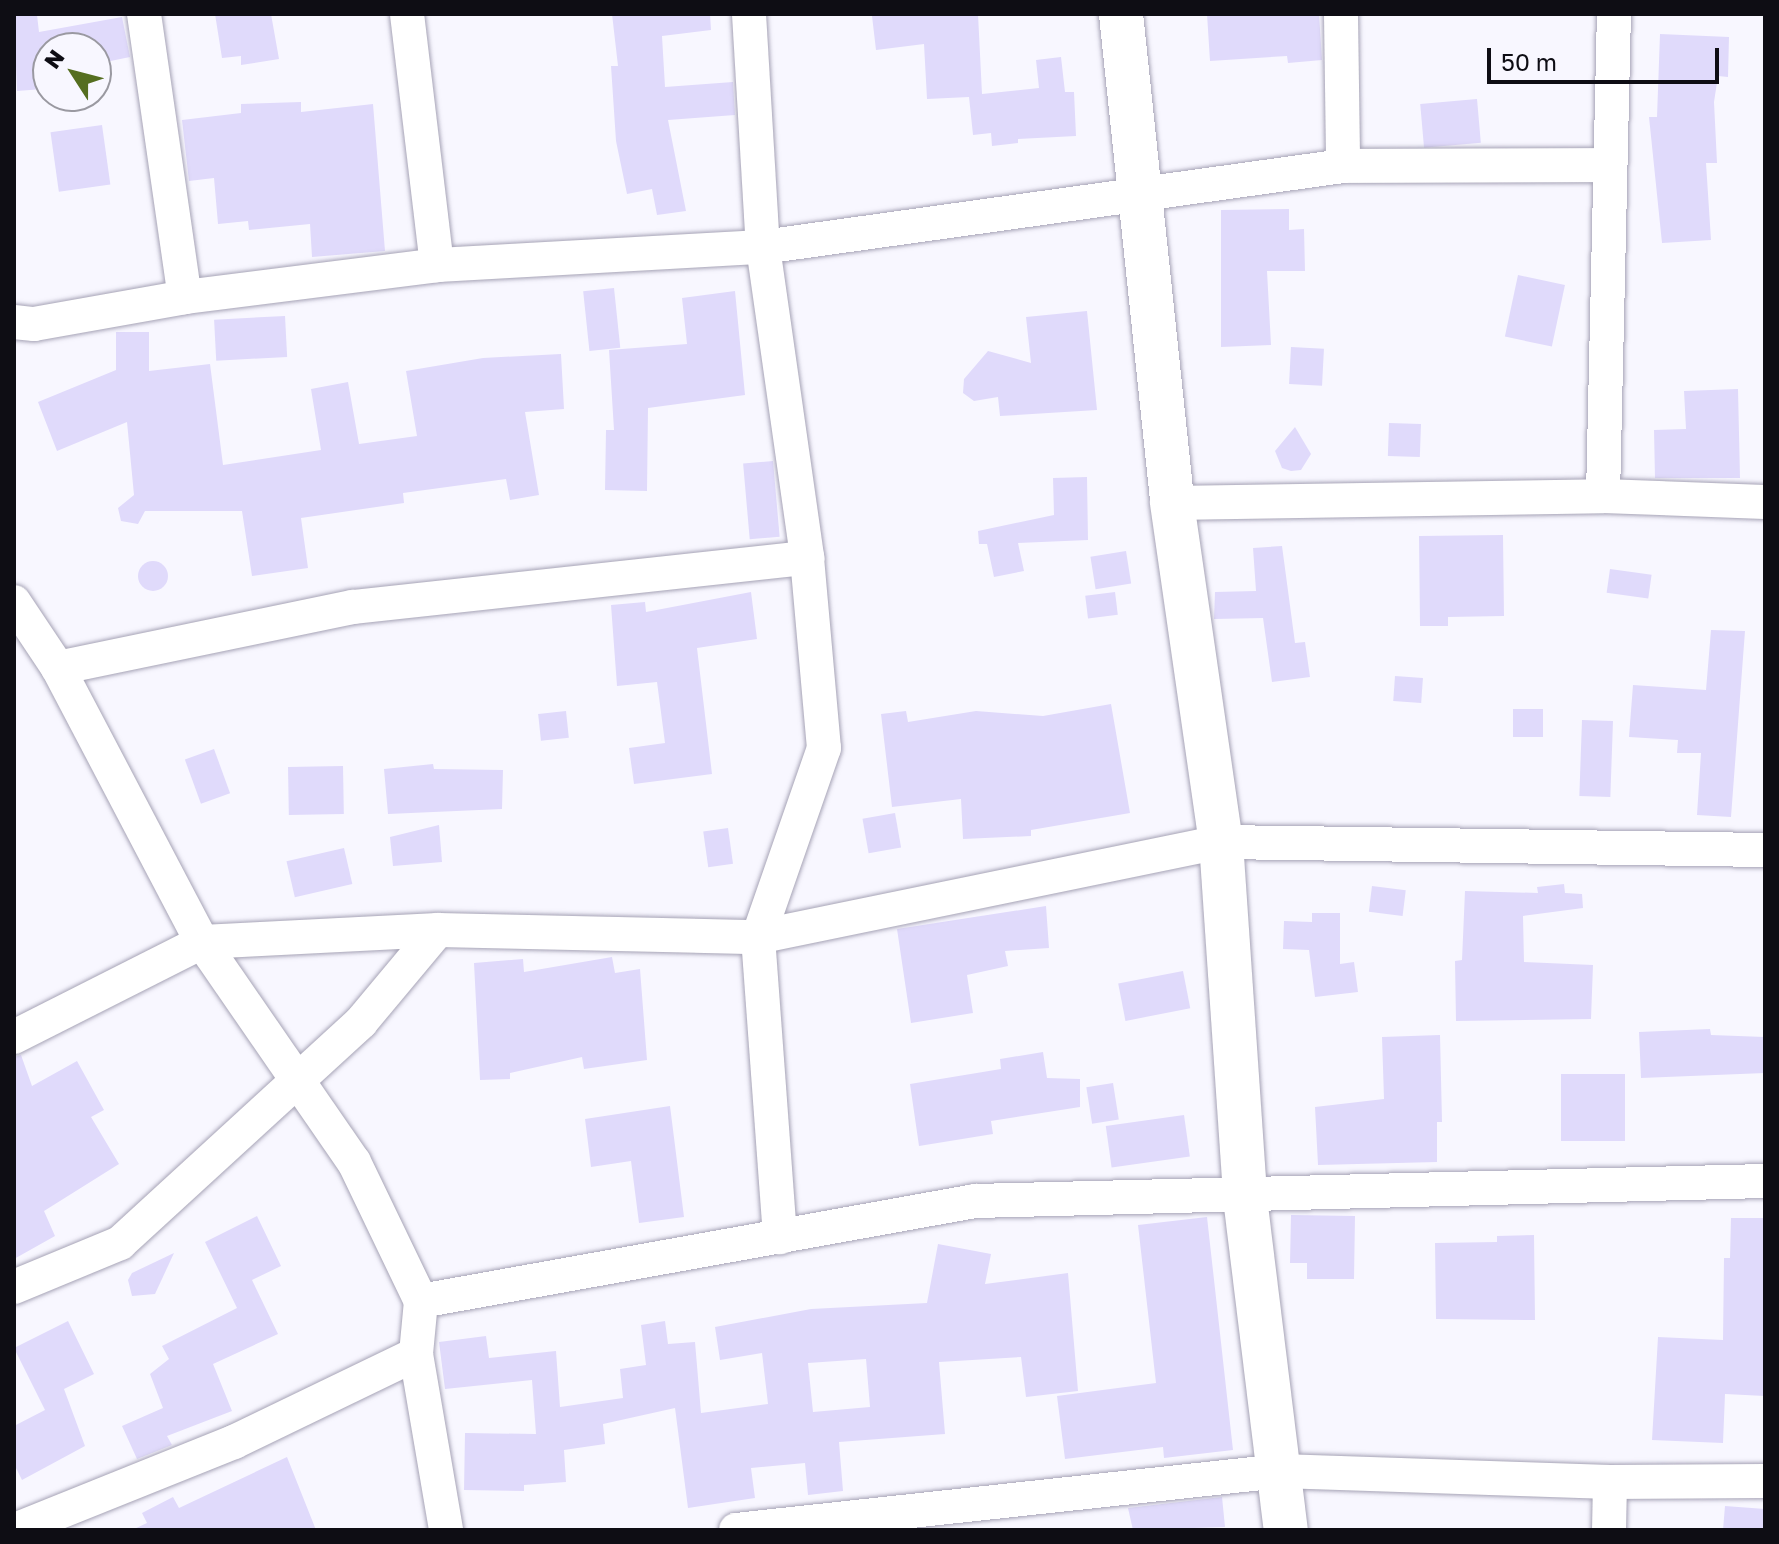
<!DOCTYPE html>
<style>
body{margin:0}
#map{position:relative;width:1779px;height:1544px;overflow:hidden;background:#f8f7ff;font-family:"Golos Text",sans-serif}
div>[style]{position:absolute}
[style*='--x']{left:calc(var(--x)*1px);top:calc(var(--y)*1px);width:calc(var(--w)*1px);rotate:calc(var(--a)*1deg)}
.building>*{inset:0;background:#e0dafb;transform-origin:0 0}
.round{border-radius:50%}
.roads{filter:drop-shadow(0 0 2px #a6a3b6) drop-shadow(0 0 2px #a6a3b6)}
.minor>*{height:34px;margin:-17px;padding:0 17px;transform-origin:17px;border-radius:17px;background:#fff}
.primary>*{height:44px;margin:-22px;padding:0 22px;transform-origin:22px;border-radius:22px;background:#fff}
span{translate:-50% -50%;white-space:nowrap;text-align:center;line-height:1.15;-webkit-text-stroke:8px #f8f7ff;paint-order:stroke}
.frame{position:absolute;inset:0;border:16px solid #0e0d14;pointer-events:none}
.north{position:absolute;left:32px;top:32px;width:80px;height:80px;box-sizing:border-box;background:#f8f7ff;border:2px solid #9a99a1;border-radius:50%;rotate:306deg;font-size:22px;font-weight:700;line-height:32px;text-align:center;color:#0e0d14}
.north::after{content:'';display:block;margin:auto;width:28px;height:36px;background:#556e20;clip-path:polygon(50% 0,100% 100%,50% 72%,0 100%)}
.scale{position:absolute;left:1487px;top:48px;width:232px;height:36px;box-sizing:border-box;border:4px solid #0e0d14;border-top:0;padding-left:10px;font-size:24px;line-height:28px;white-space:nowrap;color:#0e0d14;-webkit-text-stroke:6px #f8f7ff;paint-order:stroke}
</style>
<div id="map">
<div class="building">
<i style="clip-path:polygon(215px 14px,271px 14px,279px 59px,241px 65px,241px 56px,222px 58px)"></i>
<i style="clip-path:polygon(612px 14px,710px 14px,711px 30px,662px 36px,665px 87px,733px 82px,735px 115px,668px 120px,686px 211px,657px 215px,652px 189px,627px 194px,616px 141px,611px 66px,618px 66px)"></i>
<i style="clip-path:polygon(978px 14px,982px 94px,1039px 88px,1036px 60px,1061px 57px,1065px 92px,1074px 92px,1076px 136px,1018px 139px,1018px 143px,992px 146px,991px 133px,973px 135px,969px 97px,927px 99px,924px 44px,876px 50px,872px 16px)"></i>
<i style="clip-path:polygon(1207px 14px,1319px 14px,1322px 60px,1288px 63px,1287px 56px,1210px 61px)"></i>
<i style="clip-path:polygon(37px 15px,39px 32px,122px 17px,130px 57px,96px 64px,96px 48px,40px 48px,43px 89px,17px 91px,14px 16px)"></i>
<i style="clip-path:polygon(1660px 34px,1729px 37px,1728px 77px,1718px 76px,1714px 102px,1717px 163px,1706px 163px,1711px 240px,1662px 243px,1649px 117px,1657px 117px)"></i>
<i style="left:1477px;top:99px;width:44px;height:57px;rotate:85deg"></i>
<i style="clip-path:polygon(301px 102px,301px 112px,373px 104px,385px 251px,312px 257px,310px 224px,249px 230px,248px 221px,218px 224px,214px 178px,189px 181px,182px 120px,241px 113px,241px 104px)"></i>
<i style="left:102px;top:125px;width:60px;height:52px;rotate:82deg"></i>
<i style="clip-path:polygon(1289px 209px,1289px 230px,1304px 229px,1305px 271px,1267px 271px,1271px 345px,1221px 347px,1221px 210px)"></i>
<i style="left:1518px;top:275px;width:48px;height:63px;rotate:12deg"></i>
<i style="left:614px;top:288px;width:60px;height:31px;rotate:84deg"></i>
<i style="clip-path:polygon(735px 291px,745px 395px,648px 408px,647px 491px,605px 490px,606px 430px,614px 430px,609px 350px,687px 344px,682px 298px)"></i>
<i style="clip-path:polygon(1087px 311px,1097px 410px,1000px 416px,998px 397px,974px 401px,963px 393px,964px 379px,988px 351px,1031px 363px,1026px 317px)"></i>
<i style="left:285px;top:316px;width:41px;height:71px;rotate:87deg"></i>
<i style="clip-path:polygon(116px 332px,149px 332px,149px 371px,210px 364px,223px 465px,321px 450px,311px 389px,348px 382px,359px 444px,417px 436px,406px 371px,483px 358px,561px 354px,564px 409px,525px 412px,539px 495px,510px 500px,506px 479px,403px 493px,404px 503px,301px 518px,308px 568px,252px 576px,242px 511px,145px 511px,138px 524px,121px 521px,118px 508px,134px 495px,127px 422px,57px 451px,38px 402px,116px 370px)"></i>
<i style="left:1291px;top:347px;width:33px;height:37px;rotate:3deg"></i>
<i style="clip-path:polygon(1738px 389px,1740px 478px,1655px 478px,1654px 430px,1686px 429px,1684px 391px)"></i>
<i style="left:1389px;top:423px;width:32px;height:33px;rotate:2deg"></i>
<i style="clip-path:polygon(1295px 427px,1311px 454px,1301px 470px,1291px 471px,1282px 468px,1275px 451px)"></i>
<i style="left:773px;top:461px;width:76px;height:30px;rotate:85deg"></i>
<i style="clip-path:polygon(1087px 477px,1088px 540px,1018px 543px,1024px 571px,994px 577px,987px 544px,979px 544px,978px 531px,1054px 515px,1053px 478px)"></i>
<i style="clip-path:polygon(1503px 535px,1504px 616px,1448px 617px,1448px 626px,1420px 626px,1419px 536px)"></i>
<i style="clip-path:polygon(1282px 546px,1295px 643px,1305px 642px,1310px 677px,1272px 682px,1263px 618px,1214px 619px,1215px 592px,1256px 591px,1253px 548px)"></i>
<i style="left:1126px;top:551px;width:33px;height:36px;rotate:81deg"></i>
<i class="round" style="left:138px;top:561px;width:30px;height:30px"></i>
<i style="left:1610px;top:569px;width:42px;height:24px;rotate:8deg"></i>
<i style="clip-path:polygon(751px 592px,757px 639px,697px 648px,712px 774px,634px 784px,629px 748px,665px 743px,657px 682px,617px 686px,611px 605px,645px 602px,646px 612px)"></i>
<i style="left:1115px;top:592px;width:23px;height:30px;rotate:83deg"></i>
<i style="clip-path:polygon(1711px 630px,1745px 631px,1731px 817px,1697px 815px,1701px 753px,1677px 753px,1678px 740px,1629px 737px,1633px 685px,1706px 690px)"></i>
<i style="left:1395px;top:676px;width:28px;height:25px;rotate:4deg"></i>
<i style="clip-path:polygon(1111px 704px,1130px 813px,1031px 830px,1031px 836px,963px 839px,961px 799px,892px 807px,881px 714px,906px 711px,908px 722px,976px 711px,1043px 716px)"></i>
<i style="left:1513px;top:709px;width:30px;height:28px"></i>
<i style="left:566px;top:711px;width:27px;height:28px;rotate:84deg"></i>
<i style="left:1582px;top:720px;width:31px;height:76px;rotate:2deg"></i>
<i style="left:214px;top:749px;width:47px;height:31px;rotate:70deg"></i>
<i style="clip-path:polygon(433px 764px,434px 769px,503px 770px,502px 809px,388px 814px,384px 769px)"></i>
<i style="left:343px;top:766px;width:48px;height:55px;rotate:89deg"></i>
<i style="left:895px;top:813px;width:35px;height:33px;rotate:80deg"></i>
<i style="clip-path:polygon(439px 825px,442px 862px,393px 866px,390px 837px)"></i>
<i style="left:728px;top:828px;width:36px;height:25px;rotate:82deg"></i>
<i style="left:344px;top:848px;width:37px;height:59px;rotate:77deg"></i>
<i style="clip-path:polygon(1564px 884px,1565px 893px,1582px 894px,1583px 908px,1523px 916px,1524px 962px,1593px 965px,1591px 1019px,1456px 1021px,1455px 961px,1462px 960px,1465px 891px,1538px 893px,1537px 887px)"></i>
<i style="left:1372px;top:886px;width:34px;height:26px;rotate:7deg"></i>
<i style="clip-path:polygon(1046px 906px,1049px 948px,1005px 951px,1008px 966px,967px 975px,973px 1013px,911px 1023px,897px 929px)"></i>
<i style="clip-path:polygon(1312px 913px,1340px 913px,1340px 964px,1354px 962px,1358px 992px,1315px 997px,1309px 950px,1283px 949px,1284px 921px,1312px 922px)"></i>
<i style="clip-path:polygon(612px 957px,615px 973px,640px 969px,647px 1060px,584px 1069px,582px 1057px,510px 1073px,510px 1079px,480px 1080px,474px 963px,523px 959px,524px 972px)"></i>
<i style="left:1183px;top:971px;width:38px;height:66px;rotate:79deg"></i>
<i style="clip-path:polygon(1710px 1029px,1711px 1035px,1765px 1037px,1765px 1073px,1641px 1078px,1639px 1032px)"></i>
<i style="clip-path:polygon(1440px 1035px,1442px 1122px,1437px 1122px,1437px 1162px,1318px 1165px,1315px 1107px,1384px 1099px,1382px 1037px)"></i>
<i style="clip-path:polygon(1043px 1052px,1047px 1078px,1080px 1079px,1080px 1107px,991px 1121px,993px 1134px,919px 1146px,910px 1084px,1001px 1069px,1000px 1059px)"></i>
<i style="clip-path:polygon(21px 1055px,32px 1086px,77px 1061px,104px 1110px,91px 1117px,119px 1164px,44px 1211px,55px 1236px,14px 1259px,14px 1057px)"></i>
<i style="left:1625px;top:1074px;width:67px;height:64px;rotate:90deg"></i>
<i style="left:1113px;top:1083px;width:37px;height:27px;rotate:81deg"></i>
<i style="clip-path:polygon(670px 1106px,684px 1217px,639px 1223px,631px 1161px,591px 1167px,585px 1119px)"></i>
<i style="left:1184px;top:1115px;width:42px;height:79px;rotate:82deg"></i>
<i style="clip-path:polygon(1291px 1215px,1355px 1216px,1354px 1279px,1307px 1279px,1307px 1263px,1290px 1263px)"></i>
<i style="clip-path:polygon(257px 1216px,281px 1266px,252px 1280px,278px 1334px,213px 1364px,232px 1411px,167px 1436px,172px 1445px,137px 1459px,122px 1426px,163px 1408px,150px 1374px,169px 1359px,162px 1346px,237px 1308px,205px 1242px)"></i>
<i style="clip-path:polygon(1207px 1217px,1233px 1450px,1164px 1458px,1163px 1447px,1065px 1459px,1057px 1396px,1156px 1383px,1138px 1225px)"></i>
<i style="clip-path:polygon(1731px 1218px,1765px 1218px,1765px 1396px,1725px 1394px,1723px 1443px,1652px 1440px,1658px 1337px,1723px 1340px,1724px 1258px,1730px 1258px)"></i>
<i style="clip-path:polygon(1534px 1235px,1535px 1320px,1436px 1319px,1435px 1243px,1497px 1242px,1497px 1236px)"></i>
<i style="clip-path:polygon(evenodd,938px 1244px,991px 1254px,985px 1284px,1068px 1273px,1078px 1391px,1026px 1397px,1021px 1357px,939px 1362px,945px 1434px,839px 1442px,843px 1491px,808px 1495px,805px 1463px,751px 1468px,755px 1498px,688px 1508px,675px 1408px,603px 1424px,605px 1444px,564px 1450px,566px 1482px,524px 1485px,524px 1491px,464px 1490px,465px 1433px,536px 1434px,532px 1380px,445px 1389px,439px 1342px,486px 1336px,489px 1358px,556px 1351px,560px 1407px,623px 1398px,620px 1369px,646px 1365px,641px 1325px,665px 1321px,668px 1344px,695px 1342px,701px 1413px,768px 1404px,762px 1353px,720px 1360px,715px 1327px,811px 1309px,927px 1303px,938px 1244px,866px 1359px,870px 1407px,813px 1412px,808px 1363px,866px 1359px)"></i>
<i style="clip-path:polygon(174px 1253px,155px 1294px,132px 1296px,128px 1280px,132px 1273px)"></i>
<i style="clip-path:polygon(68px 1321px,94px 1374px,64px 1389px,85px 1446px,22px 1480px,14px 1464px,14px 1426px,45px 1410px,14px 1348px)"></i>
<i style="clip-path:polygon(287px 1457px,316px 1530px,132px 1530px,147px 1523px,142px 1513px,173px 1497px,179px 1508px)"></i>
<i style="clip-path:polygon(1222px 1497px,1225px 1527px,1133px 1530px,1128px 1508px)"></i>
<i style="clip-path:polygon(1725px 1506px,1765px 1509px,1765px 1530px,1723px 1530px)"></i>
</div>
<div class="roads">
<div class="minor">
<i style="--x:144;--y:14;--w:286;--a:81.8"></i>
<i style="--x:407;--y:14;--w:253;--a:83.2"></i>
<i style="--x:749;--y:14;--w:233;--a:86.6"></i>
<i style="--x:763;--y:247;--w:314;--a:81.9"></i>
<i style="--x:807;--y:558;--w:191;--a:84.9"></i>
<i style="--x:824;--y:748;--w:200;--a:109.2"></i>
<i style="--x:758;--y:937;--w:301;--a:85.8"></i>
<i style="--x:1341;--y:14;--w:152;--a:89.2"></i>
<i style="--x:14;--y:322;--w:20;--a:6"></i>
<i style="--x:34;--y:324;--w:153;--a:-10.1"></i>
<i style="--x:185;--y:297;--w:254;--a:-7.2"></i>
<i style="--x:437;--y:265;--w:326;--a:-3.2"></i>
<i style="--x:763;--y:247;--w:586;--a:-7.95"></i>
<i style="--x:1343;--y:166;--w:267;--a:-0.2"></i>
<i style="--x:1603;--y:496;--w:482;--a:-88.7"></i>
<i style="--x:1172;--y:503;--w:431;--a:-0.9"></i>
<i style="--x:1603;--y:496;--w:162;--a:2.1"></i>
<i style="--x:14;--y:602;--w:79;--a:56.3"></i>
<i style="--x:58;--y:668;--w:310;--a:62.3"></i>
<i style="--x:202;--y:942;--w:267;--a:55.4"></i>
<i style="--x:354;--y:1162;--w:154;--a:64.3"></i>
<i style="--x:421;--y:1301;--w:53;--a:95.4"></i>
<i style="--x:416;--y:1354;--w:179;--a:80.3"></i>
<i style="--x:58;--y:668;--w:301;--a:-11.7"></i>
<i style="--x:353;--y:607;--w:457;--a:-6.2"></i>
<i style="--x:14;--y:1037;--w:211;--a:-26.8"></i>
<i style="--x:202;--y:942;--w:236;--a:-2.9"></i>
<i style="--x:438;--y:930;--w:320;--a:1.3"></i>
<i style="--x:758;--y:937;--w:473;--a:-11.6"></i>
<i style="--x:1221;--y:842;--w:544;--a:0.84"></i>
<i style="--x:14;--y:1287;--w:115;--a:-22.5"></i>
<i style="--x:120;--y:1243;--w:327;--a:-42.5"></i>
<i style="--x:361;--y:1022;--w:120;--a:-50.1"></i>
<i style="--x:421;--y:1301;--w:563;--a:-10.23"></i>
<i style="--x:975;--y:1201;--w:790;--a:-1.45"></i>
<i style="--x:15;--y:1530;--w:236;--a:-21.9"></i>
<i style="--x:234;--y:1442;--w:202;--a:-25.8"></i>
<i style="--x:736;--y:1530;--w:547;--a:-6.19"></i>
<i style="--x:1280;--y:1471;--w:330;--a:1.9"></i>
<i style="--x:1610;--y:1482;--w:155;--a:-0.4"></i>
<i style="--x:1609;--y:1530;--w:48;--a:-88.8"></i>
</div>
<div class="primary">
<i style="--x:1121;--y:14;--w:492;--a:84"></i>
<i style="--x:1172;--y:503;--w:343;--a:81.8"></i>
<i style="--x:1221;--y:842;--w:357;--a:86.1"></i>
<i style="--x:1245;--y:1198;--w:335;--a:83"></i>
</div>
</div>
<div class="frame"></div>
<div class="north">N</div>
<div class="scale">50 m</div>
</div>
